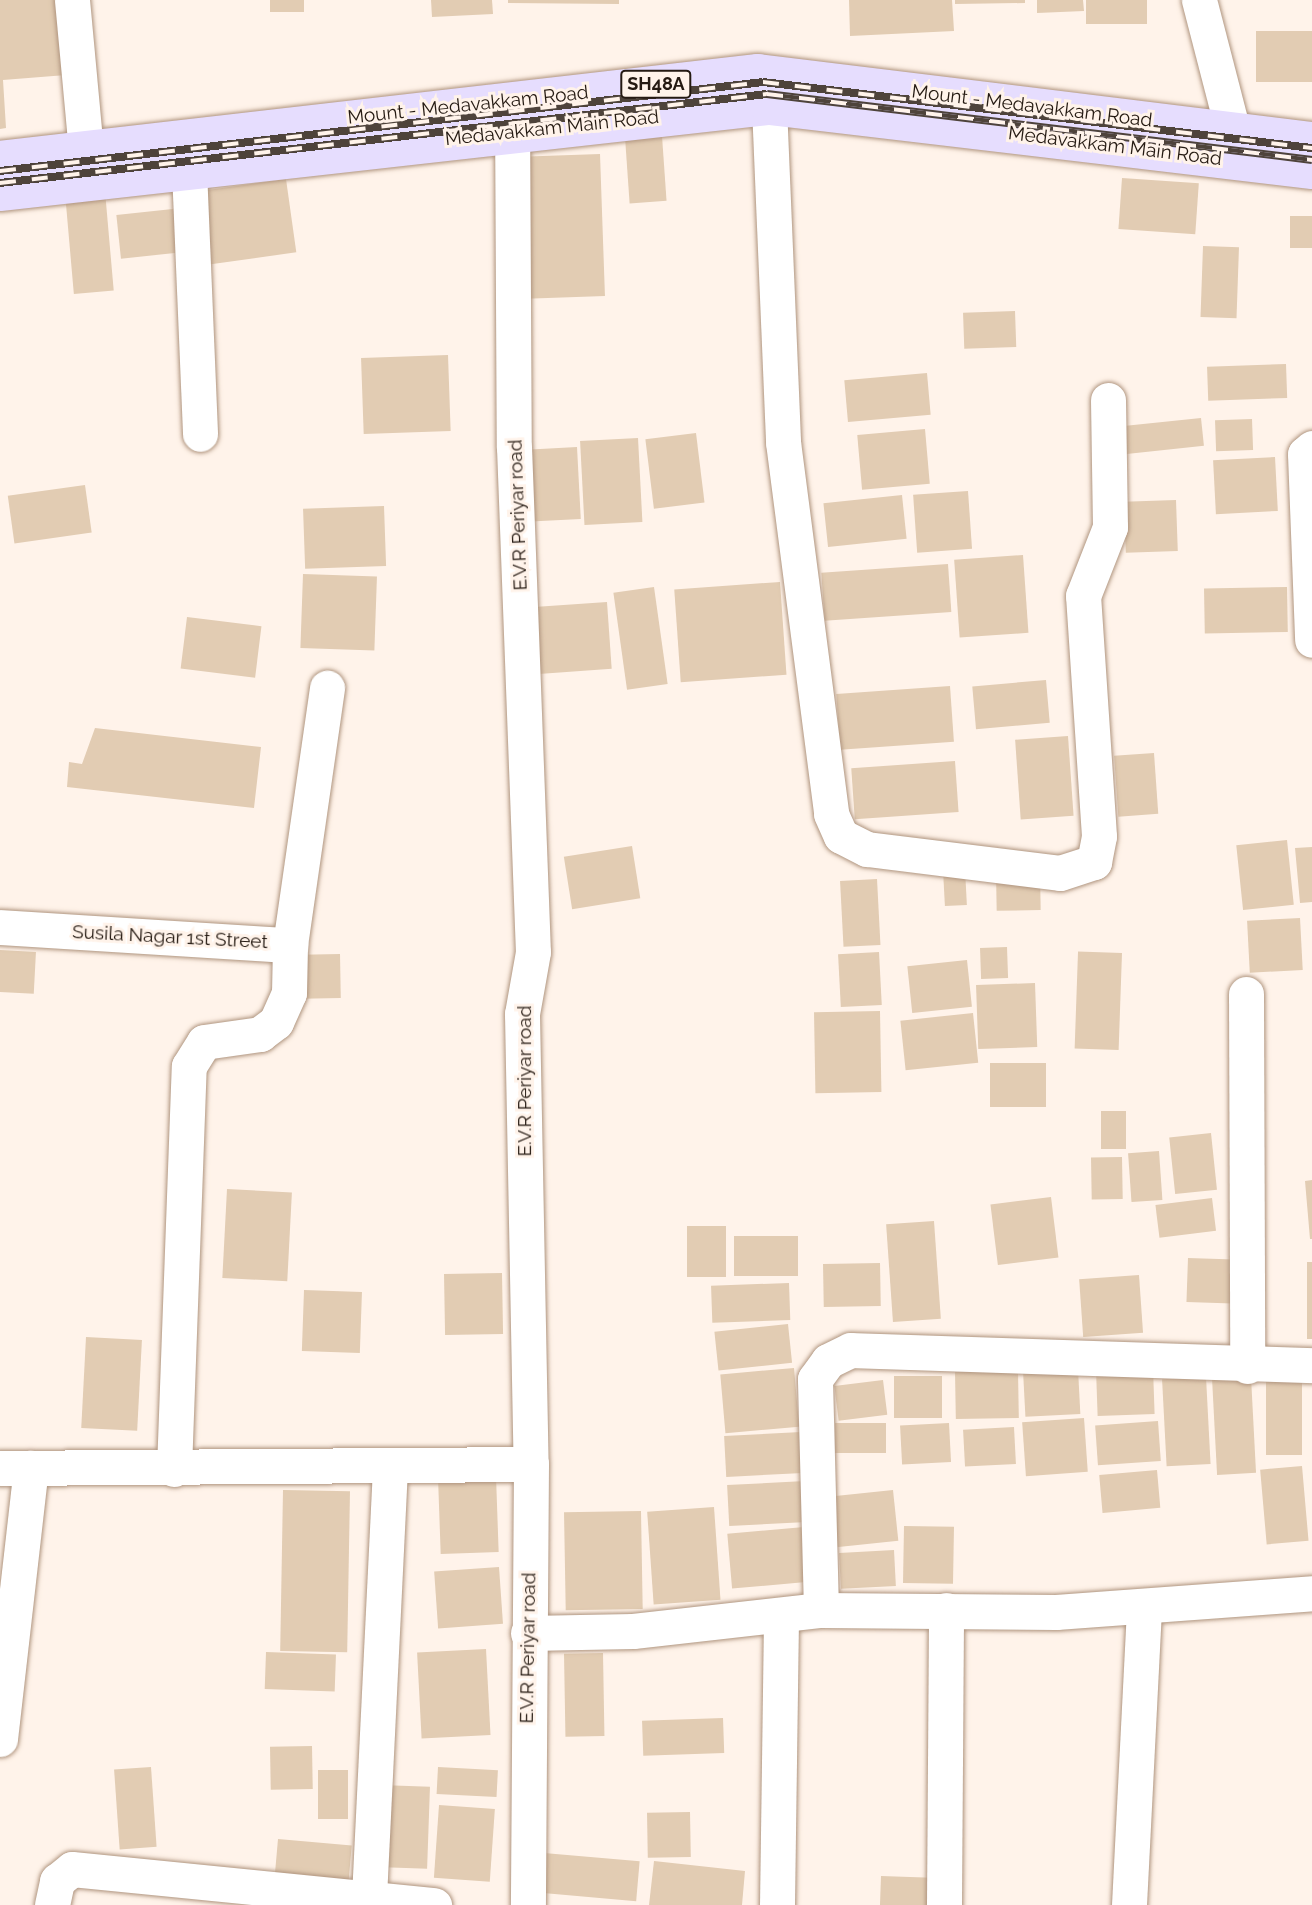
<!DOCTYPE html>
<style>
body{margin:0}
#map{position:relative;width:1312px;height:1905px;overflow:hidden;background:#fff3ea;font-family:Raleway,sans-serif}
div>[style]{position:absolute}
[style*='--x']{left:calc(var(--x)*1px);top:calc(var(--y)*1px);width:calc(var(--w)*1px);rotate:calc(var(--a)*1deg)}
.building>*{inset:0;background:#e2ccb3;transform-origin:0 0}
.roads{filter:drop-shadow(0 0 2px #b0957f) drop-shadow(0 0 2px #b0957f)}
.minor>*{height:35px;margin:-17.5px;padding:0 17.5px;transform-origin:17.5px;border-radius:17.5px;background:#fff}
.primary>*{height:38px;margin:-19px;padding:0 19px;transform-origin:19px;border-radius:19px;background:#e6ddfe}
.rail>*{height:8px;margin-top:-4px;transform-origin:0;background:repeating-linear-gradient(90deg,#fff3ea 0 16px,#4e433b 0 32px);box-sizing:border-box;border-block:2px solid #4e433b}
span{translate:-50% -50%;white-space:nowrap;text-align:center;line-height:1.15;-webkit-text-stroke:6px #fff3ea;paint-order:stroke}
.shield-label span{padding:2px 5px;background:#fff3ea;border:2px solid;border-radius:5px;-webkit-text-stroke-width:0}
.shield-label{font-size:18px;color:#251a12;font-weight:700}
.street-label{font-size:19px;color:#251a12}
</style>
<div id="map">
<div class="building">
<i style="clip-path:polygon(0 0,60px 0,66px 75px,3px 80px,6px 128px,0 129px)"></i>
<i style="left:270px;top:0;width:34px;height:12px"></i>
<i style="clip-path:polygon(431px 0,492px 0,493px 14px,432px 17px)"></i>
<i style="clip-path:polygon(508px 0,619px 0,619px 4px,508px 3px)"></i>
<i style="clip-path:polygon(849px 0,952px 0,954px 31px,850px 36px)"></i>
<i style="clip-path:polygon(955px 0,1025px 0,1025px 3px,955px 4px)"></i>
<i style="clip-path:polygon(1037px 0,1083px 0,1084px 11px,1037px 13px)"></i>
<i style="left:1086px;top:0;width:61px;height:24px"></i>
<i style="left:1312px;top:31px;width:51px;height:56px;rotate:90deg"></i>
<i style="left:662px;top:136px;width:65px;height:37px;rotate:86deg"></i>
<i style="left:600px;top:154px;width:142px;height:79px;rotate:88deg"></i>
<i style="left:1122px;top:178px;width:77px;height:51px;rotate:4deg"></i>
<i style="left:286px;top:179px;width:74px;height:88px;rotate:82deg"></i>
<i style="left:105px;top:191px;width:100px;height:40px;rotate:85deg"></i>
<i style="left:182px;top:208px;width:44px;height:66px;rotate:84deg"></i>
<i style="left:1290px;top:216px;width:22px;height:32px"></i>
<i style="left:1203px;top:246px;width:36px;height:71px;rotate:2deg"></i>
<i style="left:1015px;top:311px;width:36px;height:52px;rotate:88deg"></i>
<i style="left:448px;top:355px;width:76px;height:87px;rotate:88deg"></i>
<i style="left:1286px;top:364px;width:34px;height:79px;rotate:88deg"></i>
<i style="left:927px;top:373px;width:42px;height:83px;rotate:85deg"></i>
<i style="left:1201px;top:418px;width:28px;height:80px;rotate:84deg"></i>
<i style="left:1252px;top:419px;width:31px;height:37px;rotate:88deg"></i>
<i style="left:925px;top:429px;width:55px;height:68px;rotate:85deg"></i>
<i style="left:696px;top:433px;width:70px;height:51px;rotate:83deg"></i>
<i style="left:638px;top:438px;width:84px;height:58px;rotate:87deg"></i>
<i style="left:577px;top:447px;width:72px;height:60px;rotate:87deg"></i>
<i style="left:1275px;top:457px;width:54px;height:62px;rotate:87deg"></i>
<i style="left:85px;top:485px;width:48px;height:78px;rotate:82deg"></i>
<i style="left:968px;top:491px;width:58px;height:55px;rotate:86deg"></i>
<i style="left:902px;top:495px;width:44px;height:79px;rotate:84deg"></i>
<i style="left:1176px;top:500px;width:51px;height:52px;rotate:88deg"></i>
<i style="left:384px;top:506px;width:60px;height:81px;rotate:88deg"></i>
<i style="left:1023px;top:555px;width:78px;height:69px;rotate:86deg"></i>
<i style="left:948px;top:564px;width:48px;height:127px;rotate:86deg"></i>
<i style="left:303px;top:574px;width:74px;height:74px;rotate:2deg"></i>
<i style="left:780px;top:582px;width:93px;height:106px;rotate:86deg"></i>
<i style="left:654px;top:587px;width:98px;height:41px;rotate:82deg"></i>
<i style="left:1287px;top:587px;width:45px;height:83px;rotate:89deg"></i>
<i style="left:607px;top:602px;width:67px;height:80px;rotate:86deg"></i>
<i style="left:187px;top:617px;width:75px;height:52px;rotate:7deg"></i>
<i style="left:1046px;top:680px;width:43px;height:74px;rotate:85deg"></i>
<i style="left:950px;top:686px;width:56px;height:114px;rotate:86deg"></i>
<i style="clip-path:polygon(95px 728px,261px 747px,254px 808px,67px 787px,69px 762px,82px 764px)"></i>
<i style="left:1068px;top:736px;width:80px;height:53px;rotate:86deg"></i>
<i style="left:1154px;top:753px;width:61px;height:40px;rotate:86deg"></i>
<i style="left:955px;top:761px;width:51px;height:104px;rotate:86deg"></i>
<i style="left:1287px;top:840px;width:65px;height:51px;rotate:84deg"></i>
<i style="left:632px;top:846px;width:53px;height:69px;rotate:81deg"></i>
<i style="clip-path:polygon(1312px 847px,1312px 902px,1300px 903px,1295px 848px)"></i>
<i style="left:965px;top:869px;width:36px;height:22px;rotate:87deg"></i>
<i style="left:1040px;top:871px;width:39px;height:44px;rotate:89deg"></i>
<i style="left:877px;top:879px;width:66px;height:37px;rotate:87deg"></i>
<i style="left:1300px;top:918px;width:52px;height:53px;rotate:87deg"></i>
<i style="left:1007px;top:947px;width:31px;height:27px;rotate:88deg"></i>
<i style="left:0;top:950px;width:36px;height:42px;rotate:3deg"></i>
<i style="left:879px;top:952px;width:53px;height:41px;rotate:87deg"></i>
<i style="left:1122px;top:953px;width:97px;height:44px;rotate:92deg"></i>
<i style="left:340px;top:954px;width:44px;height:39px;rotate:89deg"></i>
<i style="left:967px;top:960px;width:47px;height:60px;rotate:84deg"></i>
<i style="left:1035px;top:983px;width:64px;height:59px;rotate:88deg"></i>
<i style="left:880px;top:1011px;width:81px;height:66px;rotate:89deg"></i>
<i style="left:973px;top:1013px;width:50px;height:73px;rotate:84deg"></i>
<i style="left:990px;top:1063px;width:56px;height:44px"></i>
<i style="left:1101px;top:1111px;width:25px;height:38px"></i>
<i style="left:1211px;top:1133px;width:57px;height:42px;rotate:84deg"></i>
<i style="left:1159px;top:1151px;width:49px;height:31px;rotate:86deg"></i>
<i style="left:1122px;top:1157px;width:42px;height:31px;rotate:89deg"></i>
<i style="clip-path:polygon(1312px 1180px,1312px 1239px,1310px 1239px,1305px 1181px)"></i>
<i style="left:227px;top:1189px;width:65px;height:89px;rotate:3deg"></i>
<i style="left:1051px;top:1197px;width:61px;height:61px;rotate:83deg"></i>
<i style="left:1212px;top:1198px;width:33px;height:57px;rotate:83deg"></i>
<i style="left:934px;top:1221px;width:98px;height:48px;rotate:86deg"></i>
<i style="left:687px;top:1226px;width:39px;height:51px"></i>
<i style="left:798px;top:1236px;width:40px;height:64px;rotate:90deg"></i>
<i style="left:1188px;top:1258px;width:46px;height:44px;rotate:2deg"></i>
<i style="left:1307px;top:1262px;width:5px;height:77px"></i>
<i style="left:880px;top:1263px;width:43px;height:57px;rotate:89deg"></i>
<i style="left:502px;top:1273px;width:61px;height:58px;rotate:89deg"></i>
<i style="left:1139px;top:1275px;width:58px;height:60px;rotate:86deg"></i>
<i style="left:789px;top:1283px;width:37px;height:78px;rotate:88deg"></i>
<i style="left:304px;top:1290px;width:58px;height:61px;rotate:2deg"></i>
<i style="left:788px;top:1324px;width:39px;height:74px;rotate:84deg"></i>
<i style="left:86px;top:1337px;width:56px;height:91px;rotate:3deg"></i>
<i style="left:794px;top:1368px;width:59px;height:74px;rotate:85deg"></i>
<i style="left:1153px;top:1368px;width:46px;height:57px;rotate:88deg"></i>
<i style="left:1078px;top:1369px;width:45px;height:55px;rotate:87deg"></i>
<i style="left:1018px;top:1371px;width:47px;height:63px;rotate:89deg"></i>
<i style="left:1266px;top:1372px;width:36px;height:83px"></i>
<i style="left:894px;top:1376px;width:48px;height:42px"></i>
<i style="left:1206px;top:1377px;width:87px;height:44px;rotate:87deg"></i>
<i style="left:1251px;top:1377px;width:96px;height:39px;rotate:87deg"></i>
<i style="left:883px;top:1380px;width:35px;height:49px;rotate:83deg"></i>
<i style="left:1084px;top:1418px;width:54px;height:62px;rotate:86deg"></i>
<i style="left:1158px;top:1421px;width:40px;height:63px;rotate:86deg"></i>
<i style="left:835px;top:1423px;width:51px;height:30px"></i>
<i style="left:949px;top:1423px;width:39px;height:49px;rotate:87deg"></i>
<i style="left:1014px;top:1427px;width:37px;height:51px;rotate:87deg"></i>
<i style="left:801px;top:1432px;width:41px;height:77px;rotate:87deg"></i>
<i style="left:1302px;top:1466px;width:75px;height:42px;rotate:85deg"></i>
<i style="left:1157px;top:1470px;width:38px;height:58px;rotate:85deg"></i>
<i style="left:496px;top:1476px;width:76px;height:58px;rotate:88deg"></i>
<i style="left:805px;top:1481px;width:41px;height:78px;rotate:87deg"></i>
<i style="left:283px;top:1490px;width:67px;height:161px;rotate:1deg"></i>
<i style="left:893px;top:1490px;width:51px;height:65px;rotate:84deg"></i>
<i style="left:714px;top:1507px;width:93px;height:67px;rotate:86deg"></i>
<i style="left:641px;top:1511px;width:98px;height:77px;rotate:89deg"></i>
<i style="left:904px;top:1526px;width:50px;height:57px;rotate:1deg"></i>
<i style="left:804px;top:1527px;width:55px;height:77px;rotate:85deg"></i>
<i style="left:894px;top:1550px;width:36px;height:55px;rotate:87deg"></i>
<i style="left:499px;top:1567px;width:57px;height:65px;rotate:86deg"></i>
<i style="left:486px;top:1649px;width:86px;height:69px;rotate:87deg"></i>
<i style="left:266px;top:1652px;width:70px;height:37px;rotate:2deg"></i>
<i style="left:603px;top:1653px;width:83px;height:39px;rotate:89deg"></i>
<i style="left:723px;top:1718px;width:35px;height:81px;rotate:88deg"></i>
<i style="left:312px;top:1746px;width:43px;height:42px;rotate:89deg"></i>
<i style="left:151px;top:1767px;width:80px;height:37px;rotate:86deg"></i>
<i style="left:438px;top:1767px;width:60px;height:27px;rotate:3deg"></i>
<i style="left:348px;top:1770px;width:49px;height:30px;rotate:90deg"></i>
<i style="left:380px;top:1785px;width:50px;height:82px;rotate:2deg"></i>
<i style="left:439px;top:1805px;width:56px;height:73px;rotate:4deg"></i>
<i style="left:690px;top:1812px;width:45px;height:43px;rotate:89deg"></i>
<i style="left:278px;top:1839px;width:74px;height:36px;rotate:5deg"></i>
<i style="left:544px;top:1853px;width:96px;height:40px;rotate:5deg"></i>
<i style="clip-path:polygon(654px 1861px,745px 1871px,742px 1905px,649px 1905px)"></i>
<i style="left:881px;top:1876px;width:51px;height:29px;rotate:2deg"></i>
</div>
<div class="roads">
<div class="minor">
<i style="--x:72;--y:0;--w:151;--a:84.7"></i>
<i style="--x:1199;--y:0;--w:135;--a:75.5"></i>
<i style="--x:769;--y:106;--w:336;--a:87.6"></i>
<i style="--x:783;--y:442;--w:375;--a:82.6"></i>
<i style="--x:831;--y:814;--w:24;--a:66"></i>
<i style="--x:841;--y:836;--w:29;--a:27"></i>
<i style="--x:867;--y:849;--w:194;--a:7.1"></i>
<i style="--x:1060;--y:873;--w:36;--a:-18"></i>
<i style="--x:1094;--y:862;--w:26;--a:-79"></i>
<i style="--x:1099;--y:836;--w:241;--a:-93.8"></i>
<i style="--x:1083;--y:596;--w:74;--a:-68.6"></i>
<i style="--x:1110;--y:527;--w:127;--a:-90.9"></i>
<i style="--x:512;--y:108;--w:339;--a:89.7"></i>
<i style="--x:514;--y:447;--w:505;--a:87.85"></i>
<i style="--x:533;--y:952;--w:63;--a:100.1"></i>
<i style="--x:522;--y:1014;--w:450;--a:88.9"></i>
<i style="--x:531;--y:1464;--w:441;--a:90.4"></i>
<i style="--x:189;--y:170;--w:264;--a:87.6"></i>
<i style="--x:1312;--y:448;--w:9;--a:139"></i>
<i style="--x:1305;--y:454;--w:186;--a:87.8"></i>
<i style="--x:0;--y:927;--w:291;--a:3.6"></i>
<i style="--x:290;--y:945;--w:260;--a:-81.8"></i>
<i style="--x:1246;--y:994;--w:372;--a:89.8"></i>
<i style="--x:0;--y:1468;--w:531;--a:-0.43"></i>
<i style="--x:174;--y:1469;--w:403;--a:-87.9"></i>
<i style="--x:189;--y:1066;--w:28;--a:-58"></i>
<i style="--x:204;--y:1042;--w:57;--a:-8.1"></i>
<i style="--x:260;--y:1034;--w:20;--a:-37"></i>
<i style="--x:276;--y:1022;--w:32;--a:-66"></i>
<i style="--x:289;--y:993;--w:48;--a:-88.8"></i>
<i style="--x:821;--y:1610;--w:235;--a:0.5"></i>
<i style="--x:1056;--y:1612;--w:257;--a:-4.2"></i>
<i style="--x:528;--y:1633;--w:105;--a:-1.1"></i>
<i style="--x:633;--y:1631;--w:189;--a:-6.4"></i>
<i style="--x:821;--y:1610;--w:231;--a:-91.5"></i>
<i style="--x:815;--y:1379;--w:22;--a:-54"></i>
<i style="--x:828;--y:1361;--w:25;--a:-26"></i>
<i style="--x:851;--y:1350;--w:461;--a:1.9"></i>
<i style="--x:0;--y:1739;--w:273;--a:-83.5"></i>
<i style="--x:369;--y:1897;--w:431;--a:-87.2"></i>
<i style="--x:52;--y:1905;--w:25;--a:-78"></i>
<i style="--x:57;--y:1881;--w:19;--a:-39"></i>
<i style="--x:72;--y:1869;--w:364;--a:5.7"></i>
<i style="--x:777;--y:1905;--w:288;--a:-89.2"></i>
<i style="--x:944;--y:1905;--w:295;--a:-89.6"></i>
<i style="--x:1129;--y:1905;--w:299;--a:-87.1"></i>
</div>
<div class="primary">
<i style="--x:0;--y:160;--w:763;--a:-6.55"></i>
<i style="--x:758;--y:73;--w:558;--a:7"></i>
<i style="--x:0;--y:192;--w:774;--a:-6.38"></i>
<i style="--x:769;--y:106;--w:547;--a:6.72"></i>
</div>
</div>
<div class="rail">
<i style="--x:0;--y:171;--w:768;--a:-6.65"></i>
<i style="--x:763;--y:82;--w:553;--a:6.86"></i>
<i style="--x:0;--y:183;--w:772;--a:-6.62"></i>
<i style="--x:767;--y:94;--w:549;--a:6.9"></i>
</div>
<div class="shield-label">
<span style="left:656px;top:84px">SH48A</span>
</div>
<div class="street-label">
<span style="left:468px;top:105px;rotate:-6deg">Mount - Medavakkam Road</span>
<span style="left:1032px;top:106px;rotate:7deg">Mount - Medavakkam Road</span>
<span style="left:552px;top:128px;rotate:-6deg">Medavakkam Main Road</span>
<span style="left:1115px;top:146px;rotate:7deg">Medavakkam Main Road</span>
<span style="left:518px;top:515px;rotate:-92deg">E.V.R Periyar road</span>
<span style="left:170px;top:937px;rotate:3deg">Susila Nagar 1st Street</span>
<span style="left:525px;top:1081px;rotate:-90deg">E.V.R Periyar road</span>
<span style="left:528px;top:1648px;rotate:-89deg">E.V.R Periyar road</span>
</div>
</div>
